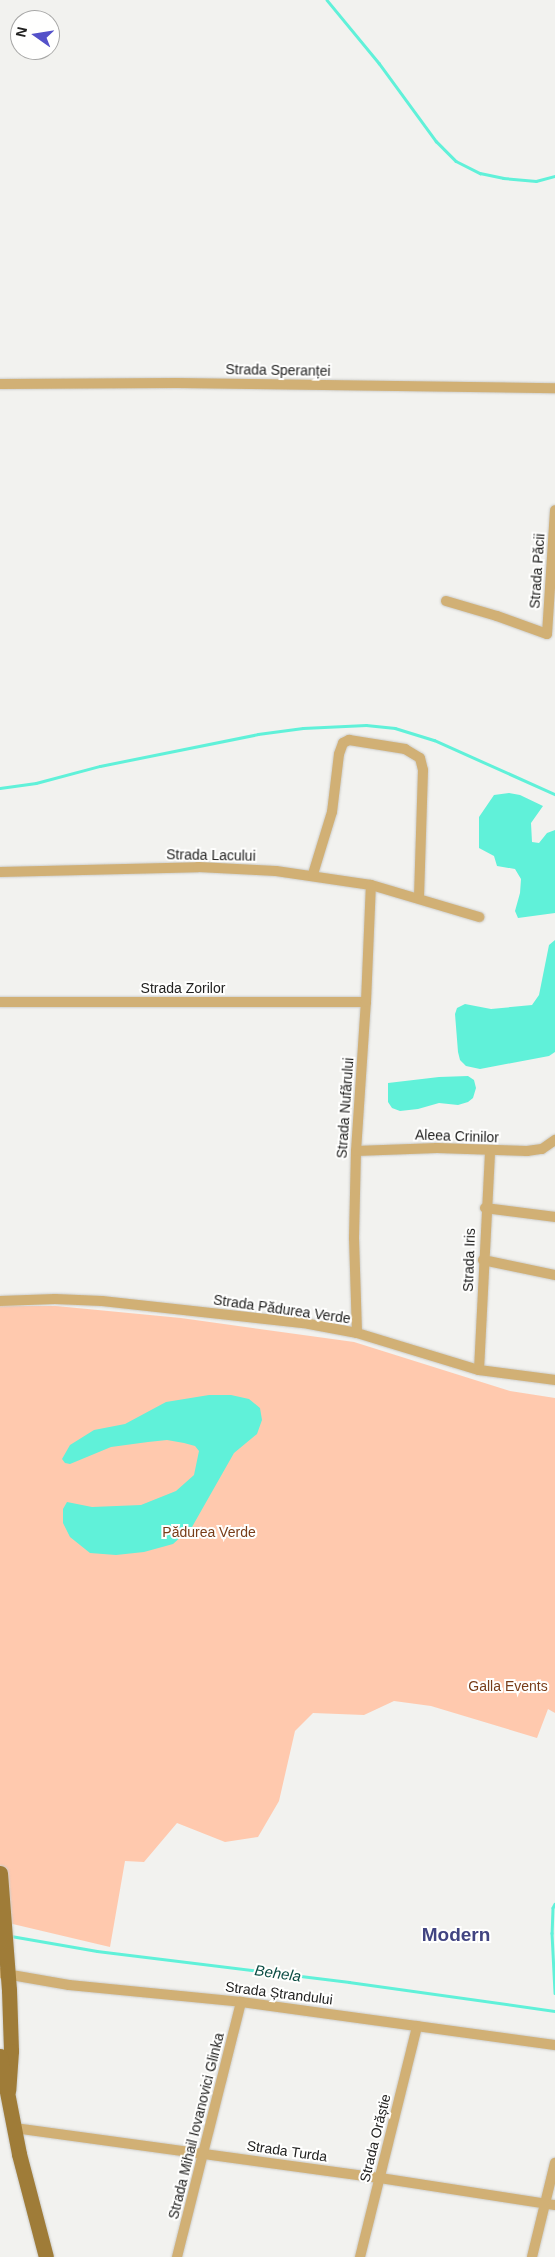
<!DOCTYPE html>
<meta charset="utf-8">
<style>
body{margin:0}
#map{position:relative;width:555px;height:2257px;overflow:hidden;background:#f2f2ef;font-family:Helvetica,sans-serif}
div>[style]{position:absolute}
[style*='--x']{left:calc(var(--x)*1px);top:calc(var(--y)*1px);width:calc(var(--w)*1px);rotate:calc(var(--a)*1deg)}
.green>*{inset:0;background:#ffc9ae}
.water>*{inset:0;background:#60f1d9}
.stream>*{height:2.5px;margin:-1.25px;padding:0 1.25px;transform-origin:1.25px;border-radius:1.25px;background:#60f1d9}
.roads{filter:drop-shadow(0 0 1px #cdcdca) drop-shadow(0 0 1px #cdcdca)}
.minor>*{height:10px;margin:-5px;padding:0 5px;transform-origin:5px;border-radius:5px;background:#d1b075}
.primary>*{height:15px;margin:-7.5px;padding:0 7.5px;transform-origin:7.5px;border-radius:7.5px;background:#9f7c38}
span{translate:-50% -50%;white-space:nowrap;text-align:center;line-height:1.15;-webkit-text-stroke:4px #fffffe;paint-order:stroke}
.street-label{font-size:14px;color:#222221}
.park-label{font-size:14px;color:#783d19}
.water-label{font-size:15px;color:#0b4c43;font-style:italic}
.district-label{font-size:19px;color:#414481;font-weight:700}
.north{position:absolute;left:10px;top:10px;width:50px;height:50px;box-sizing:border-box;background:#fffffe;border:1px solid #a7a7a6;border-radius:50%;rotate:283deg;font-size:14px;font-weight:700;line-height:20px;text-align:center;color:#222221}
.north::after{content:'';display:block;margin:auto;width:18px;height:22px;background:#5451c9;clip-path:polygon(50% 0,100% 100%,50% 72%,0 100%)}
</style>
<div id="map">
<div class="green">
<i style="clip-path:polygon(0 1306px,56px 1306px,181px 1318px,354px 1342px,510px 1391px,555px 1398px,555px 1713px,548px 1709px,537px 1738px,431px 1706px,394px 1701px,364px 1715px,313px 1713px,295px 1731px,279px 1801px,258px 1837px,225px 1842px,177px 1823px,144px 1862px,125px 1861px,110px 1947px,0 1921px)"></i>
</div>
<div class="water">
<i style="clip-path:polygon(509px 793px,520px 795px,543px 806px,531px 823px,532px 842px,539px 843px,547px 833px,555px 830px,555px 913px,518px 918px,515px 911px,520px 893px,521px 879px,515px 869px,497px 866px,494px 856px,479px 848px,479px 817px,494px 795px)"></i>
<i style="clip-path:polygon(555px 940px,555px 1052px,549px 1056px,480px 1069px,466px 1066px,460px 1060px,458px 1052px,455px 1014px,457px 1008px,465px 1004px,491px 1009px,532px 1005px,539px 995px,549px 945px)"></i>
<i style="clip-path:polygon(468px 1076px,474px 1080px,476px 1088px,473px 1098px,468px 1102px,458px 1105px,439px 1103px,418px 1109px,400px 1111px,392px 1108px,388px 1102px,388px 1083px,439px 1077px)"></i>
<i style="clip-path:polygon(209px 1395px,231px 1395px,249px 1399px,260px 1408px,262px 1420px,257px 1434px,234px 1453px,192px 1527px,173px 1544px,144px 1552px,116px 1555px,90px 1553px,70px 1537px,63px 1523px,63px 1509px,67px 1502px,92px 1507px,141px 1505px,176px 1491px,194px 1475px,199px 1451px,195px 1446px,184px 1443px,167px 1440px,148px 1442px,111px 1447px,70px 1464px,65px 1463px,62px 1459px,70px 1445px,94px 1430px,125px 1424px,166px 1402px)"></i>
</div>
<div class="stream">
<i style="--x:327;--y:0;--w:82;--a:50.5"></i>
<i style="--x:379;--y:63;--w:97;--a:53.8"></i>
<i style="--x:436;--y:141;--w:28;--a:45"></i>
<i style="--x:456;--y:161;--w:27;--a:27"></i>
<i style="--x:480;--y:173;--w:24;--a:12"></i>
<i style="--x:503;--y:178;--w:33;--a:5"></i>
<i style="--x:536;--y:181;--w:20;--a:-15"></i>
<i style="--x:0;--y:788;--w:36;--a:-8"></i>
<i style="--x:36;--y:783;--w:66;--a:-14.9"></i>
<i style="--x:100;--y:766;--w:161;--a:-11.4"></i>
<i style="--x:258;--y:734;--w:45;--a:-7.6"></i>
<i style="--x:303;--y:728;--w:63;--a:-2.7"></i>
<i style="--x:366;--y:725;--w:29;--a:6"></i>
<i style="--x:395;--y:728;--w:41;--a:17.1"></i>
<i style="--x:434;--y:740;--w:133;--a:24.1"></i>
<i style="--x:555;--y:1904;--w:4;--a:117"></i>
<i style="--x:553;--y:1908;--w:25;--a:92"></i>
<i style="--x:552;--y:1933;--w:60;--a:87.1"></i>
<i style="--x:11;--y:1936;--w:87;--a:9.9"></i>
<i style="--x:97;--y:1951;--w:254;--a:7"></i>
<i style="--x:349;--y:1982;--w:208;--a:8"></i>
</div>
<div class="roads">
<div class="minor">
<i style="--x:0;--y:384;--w:177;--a:-0.3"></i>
<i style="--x:177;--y:383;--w:378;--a:0.8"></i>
<i style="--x:446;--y:601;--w:53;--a:16.4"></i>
<i style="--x:497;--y:616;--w:53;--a:19.8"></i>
<i style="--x:547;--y:634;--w:124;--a:-86.3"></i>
<i style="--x:0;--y:872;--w:198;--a:-1.4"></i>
<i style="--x:198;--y:867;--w:78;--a:2.9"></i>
<i style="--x:276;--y:871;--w:96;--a:8.4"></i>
<i style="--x:371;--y:885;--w:113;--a:16.5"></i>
<i style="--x:313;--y:874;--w:65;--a:-73"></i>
<i style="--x:332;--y:812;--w:58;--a:-83.1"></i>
<i style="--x:339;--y:754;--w:12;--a:-70"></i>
<i style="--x:343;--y:743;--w:7;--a:-27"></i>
<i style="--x:349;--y:740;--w:57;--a:9.1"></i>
<i style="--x:405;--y:749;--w:17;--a:31"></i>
<i style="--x:420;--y:758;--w:12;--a:76"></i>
<i style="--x:423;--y:770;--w:128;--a:91.8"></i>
<i style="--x:0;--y:1002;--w:366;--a:0"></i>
<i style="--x:356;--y:1151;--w:81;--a:-2.1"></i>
<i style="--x:437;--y:1148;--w:90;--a:1.9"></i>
<i style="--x:527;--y:1151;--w:15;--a:-8"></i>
<i style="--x:542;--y:1149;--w:16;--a:-35"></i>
<i style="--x:485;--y:1208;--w:71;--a:7.3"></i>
<i style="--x:483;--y:1260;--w:74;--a:11.8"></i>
<i style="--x:0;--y:1301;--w:55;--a:-2.1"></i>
<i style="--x:55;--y:1299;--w:47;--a:2.4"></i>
<i style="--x:102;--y:1301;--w:208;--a:6.3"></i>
<i style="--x:309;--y:1324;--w:49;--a:10.6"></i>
<i style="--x:357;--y:1333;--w:127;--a:16.9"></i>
<i style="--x:479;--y:1370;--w:77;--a:7.5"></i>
<i style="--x:357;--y:1333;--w:95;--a:-91.8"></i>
<i style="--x:354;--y:1238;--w:87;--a:-88.7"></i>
<i style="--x:356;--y:1151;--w:149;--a:-86.2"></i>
<i style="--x:366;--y:1002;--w:117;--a:-87.6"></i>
<i style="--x:479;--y:1370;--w:219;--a:-87.1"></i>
<i style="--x:0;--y:1973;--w:70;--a:9.9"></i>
<i style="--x:69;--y:1985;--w:173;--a:5.6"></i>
<i style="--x:241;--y:2002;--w:317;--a:7.8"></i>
<i style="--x:14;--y:2128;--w:369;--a:7.8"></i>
<i style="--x:380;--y:2178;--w:177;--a:8.8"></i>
<i style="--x:177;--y:2257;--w:263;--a:-75.9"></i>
<i style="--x:360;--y:2257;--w:238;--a:-76.1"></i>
<i style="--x:532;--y:2257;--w:97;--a:-76.3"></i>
</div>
<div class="primary">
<i style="--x:0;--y:1873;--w:117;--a:85.6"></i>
<i style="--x:9;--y:1990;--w:61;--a:88.1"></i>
<i style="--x:11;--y:2051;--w:39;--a:94"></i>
<i style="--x:0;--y:2056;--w:100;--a:79"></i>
<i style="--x:19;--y:2154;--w:106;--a:75.3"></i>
</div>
</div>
<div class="street-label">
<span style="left:278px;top:370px;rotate:1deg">Strada Speranței</span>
<span style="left:537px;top:571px;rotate:-86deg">Strada Păcii</span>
<span style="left:211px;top:855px;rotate:1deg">Strada Lacului</span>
<span style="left:183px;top:988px">Strada Zorilor</span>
<span style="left:345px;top:1108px;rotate:-86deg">Strada Nufărului</span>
<span style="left:457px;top:1136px;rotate:2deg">Aleea Crinilor</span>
<span style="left:469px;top:1260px;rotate:-88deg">Strada Iris</span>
<span style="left:282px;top:1309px;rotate:8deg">Strada Pădurea Verde</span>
<span style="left:279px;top:1993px;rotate:7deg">Strada Ștrandului</span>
<span style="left:196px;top:2126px;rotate:-76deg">Strada Mihail Iovanovici Glinka</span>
<span style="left:375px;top:2138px;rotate:-76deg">Strada Orăștie</span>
<span style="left:287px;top:2151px;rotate:8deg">Strada Turda</span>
</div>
<div class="park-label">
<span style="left:209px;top:1532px">Pădurea Verde</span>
<span style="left:508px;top:1686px">Galla Events</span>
</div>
<div class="water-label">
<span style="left:278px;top:1973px;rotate:8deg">Behela</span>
</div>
<div class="district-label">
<span style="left:456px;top:1935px">Modern</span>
</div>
<div class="north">N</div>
</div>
